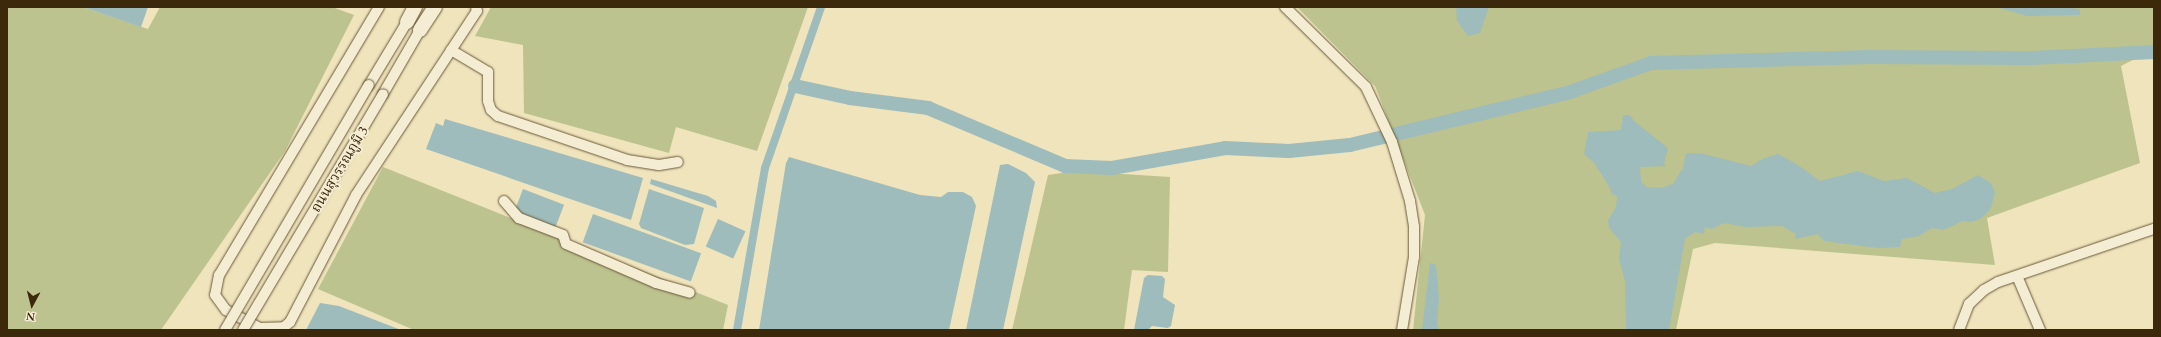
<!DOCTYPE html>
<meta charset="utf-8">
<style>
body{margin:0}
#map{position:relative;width:2161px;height:337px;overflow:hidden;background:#efe4bc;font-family:"EB Garamond","Noto Serif Thai",serif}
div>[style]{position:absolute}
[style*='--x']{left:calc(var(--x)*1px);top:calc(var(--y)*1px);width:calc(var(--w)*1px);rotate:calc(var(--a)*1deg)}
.green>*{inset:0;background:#bcc38e}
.water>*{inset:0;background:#9ebcbb;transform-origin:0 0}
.canal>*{height:8px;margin:-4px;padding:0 4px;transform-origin:4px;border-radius:4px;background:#9ebcbb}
.river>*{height:14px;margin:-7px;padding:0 7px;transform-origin:7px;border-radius:7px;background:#9ebcbb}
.roads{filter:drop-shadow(0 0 1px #695838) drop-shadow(0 0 1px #695838)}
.minor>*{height:10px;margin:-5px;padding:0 5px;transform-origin:5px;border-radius:5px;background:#f5edd3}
.secondary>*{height:14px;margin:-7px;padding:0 7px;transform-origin:7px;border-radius:7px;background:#f5edd3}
.bridges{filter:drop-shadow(0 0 1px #695838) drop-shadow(0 0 1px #695838)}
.minor-bridge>*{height:10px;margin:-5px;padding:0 5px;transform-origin:5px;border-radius:5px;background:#f5edd3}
span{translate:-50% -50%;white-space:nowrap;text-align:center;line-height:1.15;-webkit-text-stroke:4px #f5edd3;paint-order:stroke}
.street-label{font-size:14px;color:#3c290c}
.frame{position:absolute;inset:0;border:8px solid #3c290c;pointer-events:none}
.north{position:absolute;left:12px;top:285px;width:40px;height:40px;-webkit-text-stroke:3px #f5edd3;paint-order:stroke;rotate:187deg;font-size:11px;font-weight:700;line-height:16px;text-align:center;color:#3c290c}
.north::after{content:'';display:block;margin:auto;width:14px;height:18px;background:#3c290c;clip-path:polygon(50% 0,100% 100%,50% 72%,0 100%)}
</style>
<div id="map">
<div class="green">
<i style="clip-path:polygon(7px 7px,83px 7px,148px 29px,160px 7px,332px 7px,354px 15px,285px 151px,161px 330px,7px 330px)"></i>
<i style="clip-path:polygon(491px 7px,808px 7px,757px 151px,676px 127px,669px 153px,524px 113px,523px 45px,475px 36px)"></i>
<i style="clip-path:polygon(1297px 7px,2154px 7px,2154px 49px,2121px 66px,2140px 163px,1987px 218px,1995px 265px,1715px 243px,1693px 249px,1676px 330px,1413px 330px,1425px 215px,1375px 86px)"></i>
<i style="clip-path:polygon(383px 167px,728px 305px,723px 330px,414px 330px,318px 289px)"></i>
<i style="clip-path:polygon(1075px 171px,1170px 177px,1168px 272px,1132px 270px,1124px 330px,1012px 330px,1048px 175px)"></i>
</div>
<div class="water">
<i style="clip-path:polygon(83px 7px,148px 7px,141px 27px)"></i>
<i style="clip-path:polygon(1456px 7px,1489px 7px,1480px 33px,1468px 36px,1462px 28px,1457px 21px)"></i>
<i style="clip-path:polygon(1996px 7px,2067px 7px,2080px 9px,2080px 15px,2027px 16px)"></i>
<i style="clip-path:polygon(1623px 115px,1630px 115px,1634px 121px,1668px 148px,1664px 163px,1666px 166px,1640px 167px,1641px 182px,1647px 187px,1661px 188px,1673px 184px,1683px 168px,1686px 153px,1704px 154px,1751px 166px,1762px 159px,1778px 154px,1798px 165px,1820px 181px,1858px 171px,1884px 181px,1907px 178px,1935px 193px,1952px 189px,1978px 175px,1991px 183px,1995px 192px,1991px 208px,1982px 218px,1972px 222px,1963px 221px,1943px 230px,1932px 228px,1919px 236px,1902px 239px,1900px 247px,1878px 248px,1824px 241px,1818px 234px,1795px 239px,1796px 234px,1782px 226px,1746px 227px,1724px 223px,1712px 229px,1705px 227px,1704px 234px,1695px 232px,1685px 239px,1669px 330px,1626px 330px,1625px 281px,1619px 259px,1621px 242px,1609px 228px,1608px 220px,1616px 207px,1617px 196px,1612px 194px,1610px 188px,1595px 164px,1584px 154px,1588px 132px,1621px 130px)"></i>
<i style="clip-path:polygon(445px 119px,643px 178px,631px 220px,426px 149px,436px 123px,443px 126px)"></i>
<i style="clip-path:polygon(789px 157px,920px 195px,941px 197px,948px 192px,963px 192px,972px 197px,976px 206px,949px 330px,759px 330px,786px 163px)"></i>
<i style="clip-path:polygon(1008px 164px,1026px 173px,1035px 182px,1003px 330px,966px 330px,1000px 165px)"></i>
<i style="clip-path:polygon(651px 179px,708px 196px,716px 201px,717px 208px,650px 184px)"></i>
<i style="left:523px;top:189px;width:44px;height:27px;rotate:21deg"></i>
<i style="clip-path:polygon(649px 189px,704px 208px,694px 244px,685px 245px,641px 228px,639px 224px)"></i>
<i style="left:593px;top:214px;width:115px;height:30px;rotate:20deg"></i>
<i style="left:718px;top:219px;width:30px;height:30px;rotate:24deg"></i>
<i style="clip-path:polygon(1430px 263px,1436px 265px,1439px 298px,1437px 324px,1439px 330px,1422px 330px)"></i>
<i style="clip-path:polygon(1148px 275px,1162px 276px,1165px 279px,1163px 297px,1175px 305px,1171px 326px,1168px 328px,1152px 326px,1148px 330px,1134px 330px,1144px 278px)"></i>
<i style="clip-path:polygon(320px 303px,339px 306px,401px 330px,306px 330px)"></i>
</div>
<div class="canal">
<i style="--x:737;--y:330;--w:164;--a:-80.2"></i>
<i style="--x:765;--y:168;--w:170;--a:-70.8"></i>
</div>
<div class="river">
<i style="--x:795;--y:86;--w:56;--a:12.3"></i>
<i style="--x:850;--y:98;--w:79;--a:7.3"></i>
<i style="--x:928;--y:108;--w:149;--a:22.9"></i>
<i style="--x:1065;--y:166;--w:47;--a:2.4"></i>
<i style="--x:1112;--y:168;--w:115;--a:-10"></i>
<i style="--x:1225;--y:148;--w:64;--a:2.7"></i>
<i style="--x:1289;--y:151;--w:61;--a:-5.6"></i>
<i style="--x:1350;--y:145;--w:226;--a:-13.5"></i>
<i style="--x:1570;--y:92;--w:86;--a:-19.7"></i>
<i style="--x:1651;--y:63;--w:219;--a:-1.6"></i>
<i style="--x:1870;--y:57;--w:160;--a:0.4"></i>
<i style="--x:2030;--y:58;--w:124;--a:-2.8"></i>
</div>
<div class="roads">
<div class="minor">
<i style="--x:379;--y:7;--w:312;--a:120.8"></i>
<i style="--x:219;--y:275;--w:20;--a:101"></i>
<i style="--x:215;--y:295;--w:19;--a:54"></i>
<i style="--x:226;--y:310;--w:38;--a:28"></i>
<i style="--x:260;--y:328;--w:24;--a:-2"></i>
<i style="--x:284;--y:327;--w:8;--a:-40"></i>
<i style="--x:290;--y:322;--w:143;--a:-62.5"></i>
<i style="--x:356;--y:195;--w:220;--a:-56.7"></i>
<i style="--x:477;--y:11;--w:4;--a:-104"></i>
<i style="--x:1285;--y:7;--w:114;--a:44.6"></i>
<i style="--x:1366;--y:87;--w:61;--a:64.7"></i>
<i style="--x:1392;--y:142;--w:62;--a:73"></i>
<i style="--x:1410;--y:201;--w:26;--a:81"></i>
<i style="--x:1414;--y:227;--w:30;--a:90"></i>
<i style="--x:1414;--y:257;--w:74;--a:99.3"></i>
<i style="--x:451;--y:50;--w:43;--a:30.7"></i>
<i style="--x:488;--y:72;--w:29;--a:90"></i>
<i style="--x:488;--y:101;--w:9;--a:72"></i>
<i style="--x:491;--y:110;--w:9;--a:41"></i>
<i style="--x:498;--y:116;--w:136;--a:18.8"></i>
<i style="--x:627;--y:160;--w:32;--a:9"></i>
<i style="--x:659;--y:165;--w:19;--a:-9"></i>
<i style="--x:369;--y:85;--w:74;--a:-58.9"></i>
<i style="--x:383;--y:94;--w:74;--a:-60"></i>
<i style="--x:504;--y:201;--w:23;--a:49"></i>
<i style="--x:519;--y:218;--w:47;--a:21.1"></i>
<i style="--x:563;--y:235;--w:9;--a:72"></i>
<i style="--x:566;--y:244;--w:98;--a:23.4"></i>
<i style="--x:656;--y:283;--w:35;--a:16"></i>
<i style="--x:2017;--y:276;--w:59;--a:66.9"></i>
<i style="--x:1959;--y:330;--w:28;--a:-69"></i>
<i style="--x:1969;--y:304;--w:21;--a:-43"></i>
<i style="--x:1984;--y:290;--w:16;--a:-30"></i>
<i style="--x:1998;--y:282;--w:165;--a:-18.8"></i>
</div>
<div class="secondary">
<i style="--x:407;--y:22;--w:17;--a:-62"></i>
<i style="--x:420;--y:30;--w:27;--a:-57"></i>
</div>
</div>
<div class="bridges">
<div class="minor-bridge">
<i style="--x:225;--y:330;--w:284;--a:-59.6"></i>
<i style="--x:243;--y:330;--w:274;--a:-59.3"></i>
</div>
</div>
<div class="street-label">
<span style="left:339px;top:169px;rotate:-59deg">ถนนสุวรรณภูมิ 3</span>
</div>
<div class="frame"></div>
<div class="north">N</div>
</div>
